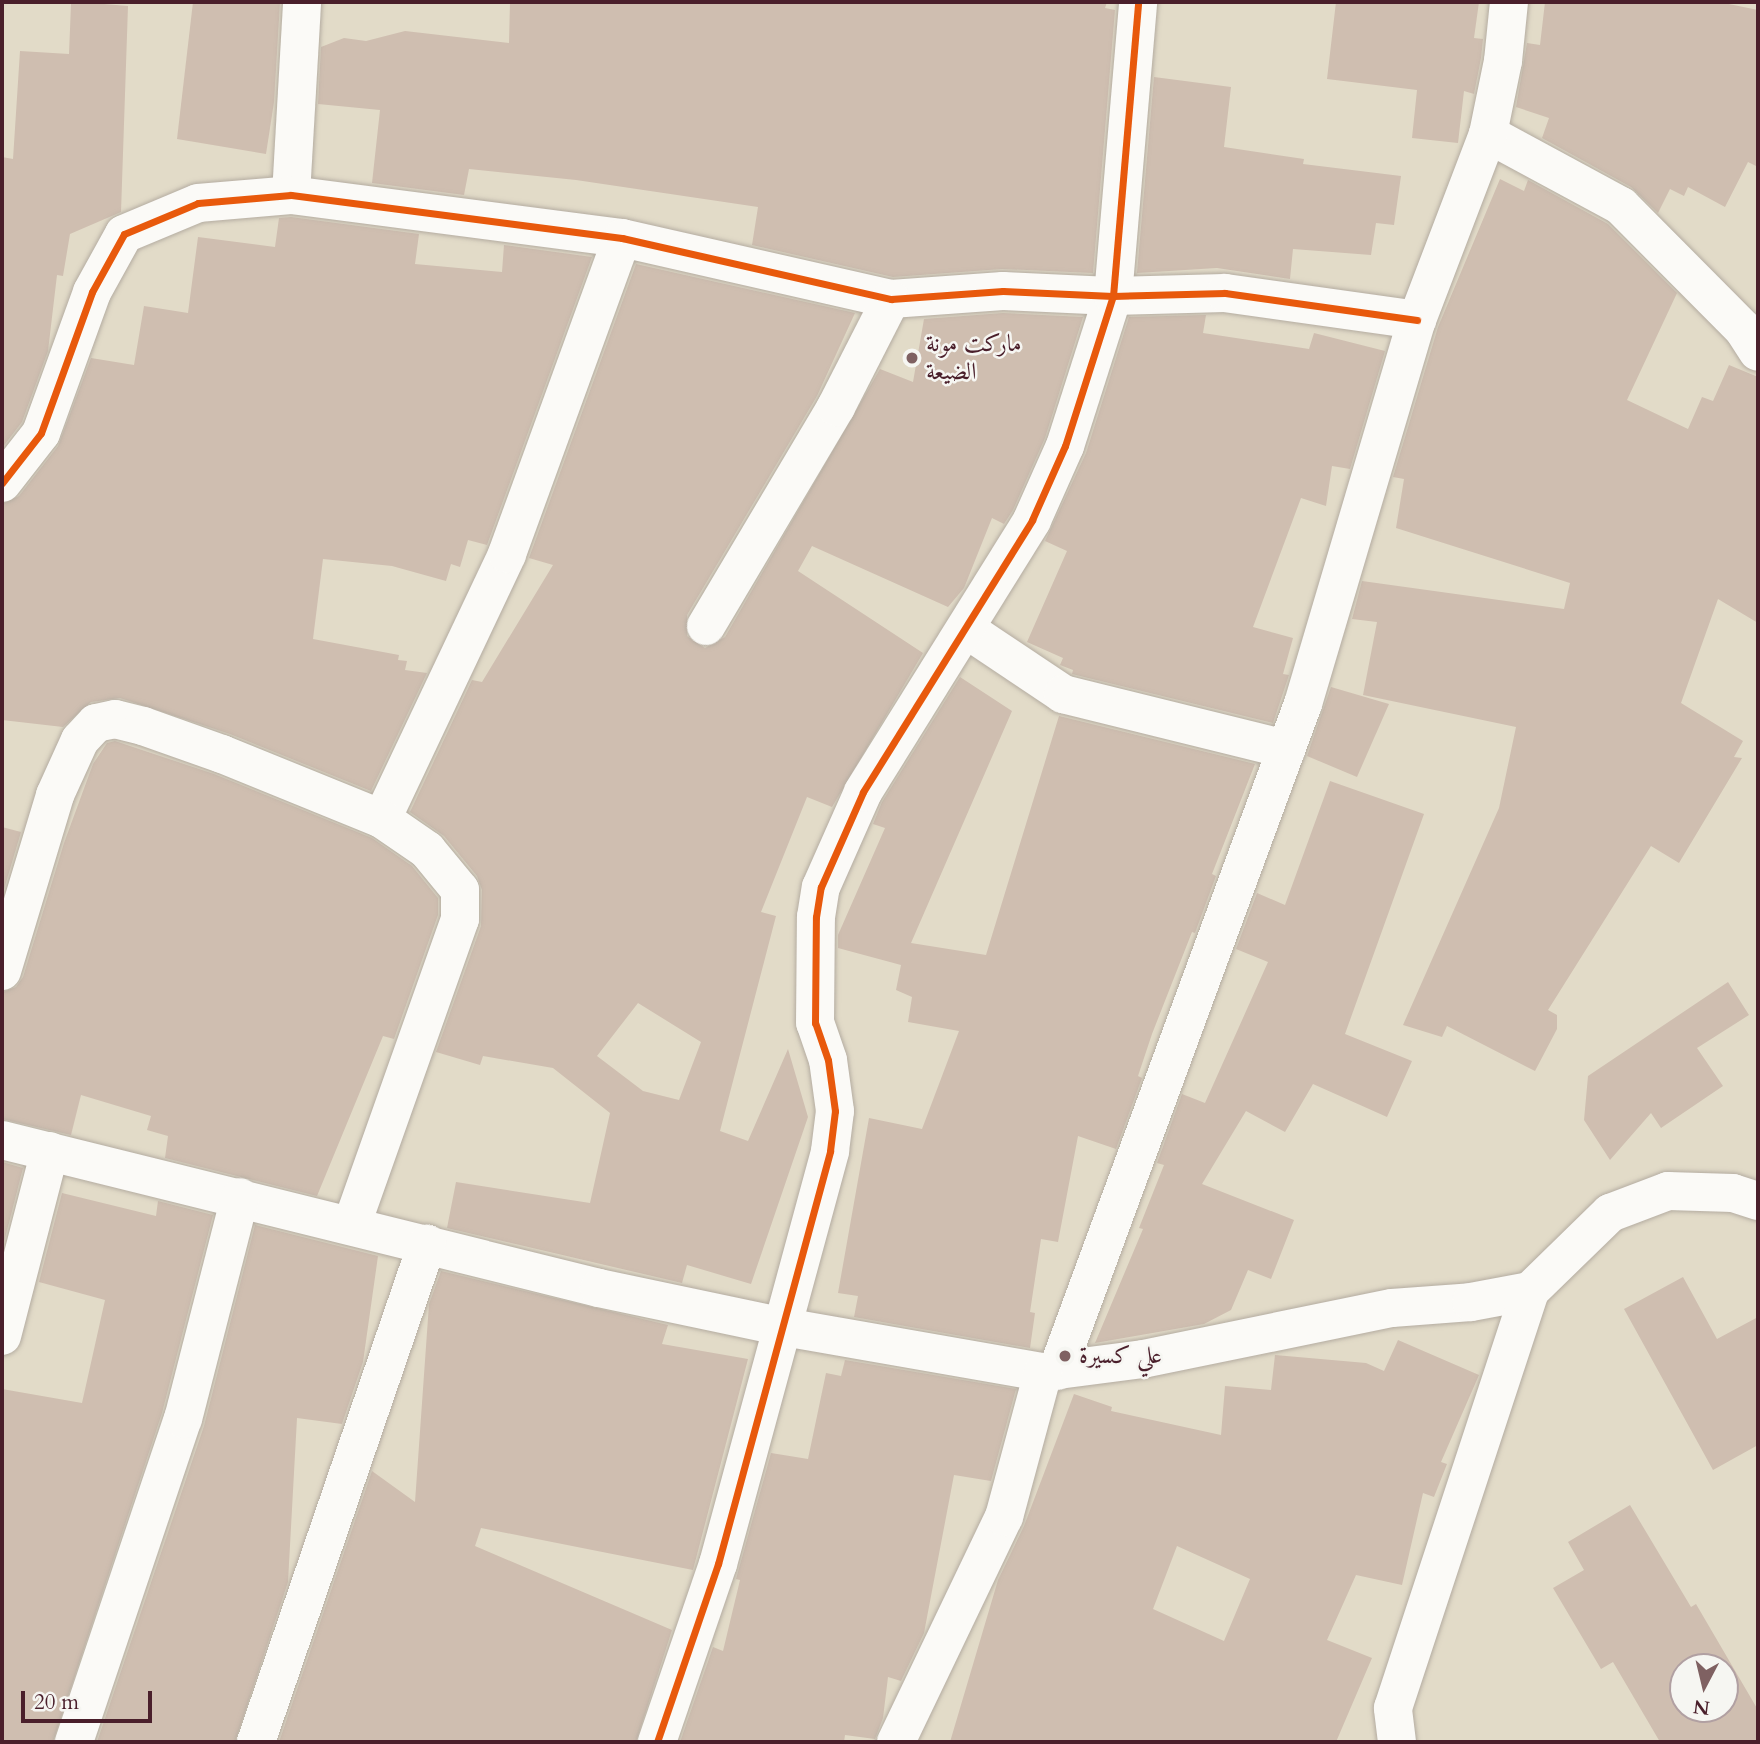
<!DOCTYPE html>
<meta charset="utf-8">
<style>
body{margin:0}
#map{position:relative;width:1760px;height:1744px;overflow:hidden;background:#e2dbc8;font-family:Cardo,Amiri,serif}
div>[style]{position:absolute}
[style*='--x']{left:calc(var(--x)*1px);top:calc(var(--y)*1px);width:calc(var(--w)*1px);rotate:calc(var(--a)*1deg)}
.building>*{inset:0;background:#cfbeb0}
.roads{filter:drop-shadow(0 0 2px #b4aca1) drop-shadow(0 0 2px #b4aca1)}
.minor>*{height:38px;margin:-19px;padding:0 19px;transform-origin:19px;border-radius:19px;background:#fbfaf7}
.cycleway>*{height:7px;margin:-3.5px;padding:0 3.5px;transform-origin:3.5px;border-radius:3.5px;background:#e8590c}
.dots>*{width:19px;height:19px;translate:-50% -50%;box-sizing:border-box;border:4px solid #f6f6f2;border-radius:50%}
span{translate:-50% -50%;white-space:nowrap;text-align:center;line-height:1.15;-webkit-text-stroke:5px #f6f6f2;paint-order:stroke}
.poi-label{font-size:24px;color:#4a1f2b}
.left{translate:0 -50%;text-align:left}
.frame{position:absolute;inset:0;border:4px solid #4a1f2b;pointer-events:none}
.north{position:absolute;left:1669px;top:1653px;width:70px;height:70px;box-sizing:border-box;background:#f6f6f2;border:2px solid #b1a0a2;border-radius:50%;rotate:187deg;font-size:19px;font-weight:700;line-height:28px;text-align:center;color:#4a1f2b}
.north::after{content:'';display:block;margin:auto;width:24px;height:32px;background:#7f6162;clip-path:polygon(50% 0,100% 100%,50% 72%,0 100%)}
.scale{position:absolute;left:21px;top:1691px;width:131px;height:32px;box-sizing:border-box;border:4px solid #4a1f2b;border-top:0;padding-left:9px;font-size:21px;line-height:24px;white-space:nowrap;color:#4a1f2b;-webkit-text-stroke:5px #f6f6f2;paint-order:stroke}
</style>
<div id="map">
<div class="building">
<i style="clip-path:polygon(80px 2px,128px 6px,121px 212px,70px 234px,63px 276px,57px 275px,48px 351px,22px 422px,2px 448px,2px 157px,13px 159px,20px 51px,69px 54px,71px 4px)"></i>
<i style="clip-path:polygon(193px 2px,280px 2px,274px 102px,266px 154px,177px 139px)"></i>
<i style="clip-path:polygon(510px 2px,1107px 2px,1105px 8px,1115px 10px,1093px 273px,1002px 269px,893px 277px,752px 245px,758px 207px,576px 180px,469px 169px,464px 195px,372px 183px,380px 110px,318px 104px,321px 47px,344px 38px,366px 41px,405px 31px,509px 43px)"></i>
<i style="clip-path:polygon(1336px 2px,1479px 2px,1474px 38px,1483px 39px,1481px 58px,1474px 94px,1464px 91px,1458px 143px,1412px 138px,1417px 90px,1327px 79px)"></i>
<i style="clip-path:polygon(1545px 2px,1719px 2px,1758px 10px,1758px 167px,1748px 162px,1725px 207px,1688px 187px,1684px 196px,1670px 189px,1658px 213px,1631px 187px,1542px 138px,1549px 118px,1516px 107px,1527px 43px,1540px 45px)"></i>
<i style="clip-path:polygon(1154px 77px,1231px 87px,1224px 147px,1304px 159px,1303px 164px,1401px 176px,1394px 225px,1376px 223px,1371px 255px,1293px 249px,1290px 279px,1217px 268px,1137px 273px)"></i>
<i style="clip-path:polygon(1500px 179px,1524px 191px,1528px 180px,1608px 224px,1677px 293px,1627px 400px,1688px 429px,1702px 397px,1713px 401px,1729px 365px,1758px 377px,1758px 623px,1718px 599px,1681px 703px,1743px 741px,1734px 757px,1742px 758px,1679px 863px,1651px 846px,1548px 1010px,1557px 1015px,1557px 1029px,1535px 1071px,1447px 1026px,1442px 1037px,1403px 1025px,1499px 808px,1516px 727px,1363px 695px,1377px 622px,1352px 619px,1362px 581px,1564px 609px,1570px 583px,1396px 528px,1404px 479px,1393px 477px,1438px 327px)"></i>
<i style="clip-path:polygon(291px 217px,419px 234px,415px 264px,502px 272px,504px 245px,592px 257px,487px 545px,468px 540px,460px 567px,451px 564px,446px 581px,392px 566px,323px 559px,313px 639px,399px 655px,398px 660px,407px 661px,405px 670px,427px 673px,371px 791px,230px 734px,120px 698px,91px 702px,63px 727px,2px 720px,2px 504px,19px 496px,58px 446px,91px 358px,134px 365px,144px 306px,188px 313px,198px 237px,275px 247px,279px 218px)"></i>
<i style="clip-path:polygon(evenodd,636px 264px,855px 313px,817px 396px,687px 615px,687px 636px,705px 648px,725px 637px,880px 369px,913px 382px,924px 319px,1003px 313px,1083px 317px,1045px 438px,1013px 510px,1004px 524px,992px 518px,964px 588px,948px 607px,812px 546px,798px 571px,923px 653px,832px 807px,807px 797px,761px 912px,776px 916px,720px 1131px,748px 1141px,788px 1049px,808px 1117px,751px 1284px,687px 1265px,682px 1283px,447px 1228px,456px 1182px,590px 1203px,610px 1113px,553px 1068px,483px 1056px,480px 1065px,436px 1052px,481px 926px,482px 890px,477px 876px,444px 836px,410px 812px,472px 680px,482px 682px,553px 565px,529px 558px,636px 264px,638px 1003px,701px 1042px,679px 1100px,643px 1091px,597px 1056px,638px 1003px)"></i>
<i style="clip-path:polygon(1206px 315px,1203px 333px,1309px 349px,1314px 333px,1385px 351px,1350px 469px,1332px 466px,1326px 506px,1301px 498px,1253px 627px,1293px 638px,1283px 674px,1289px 675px,1273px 723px,1072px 674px,1073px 670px,1060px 665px,1063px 658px,1027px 642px,1067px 551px,1045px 541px,1086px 453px,1129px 317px)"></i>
<i style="clip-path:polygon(960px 677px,1012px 711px,911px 943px,986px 955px,1059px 716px,1255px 764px,1212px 874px,1216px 876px,1195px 933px,1192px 932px,1152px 1034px,1138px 1076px,1142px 1078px,1116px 1149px,1078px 1136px,1058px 1242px,1041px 1239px,1030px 1312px,1035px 1313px,1030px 1348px,854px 1317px,858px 1296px,838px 1293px,869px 1118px,922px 1129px,959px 1031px,908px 1022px,912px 997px,896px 990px,901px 965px,838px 948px,838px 935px,885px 828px,873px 824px,882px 802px)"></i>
<i style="clip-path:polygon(1331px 687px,1389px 704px,1357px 777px,1307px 756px)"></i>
<i style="clip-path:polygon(115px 741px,214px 774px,372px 838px,412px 866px,438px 898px,438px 915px,394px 1039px,383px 1036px,317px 1196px,165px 1158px,168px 1136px,147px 1130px,151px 1116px,81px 1095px,71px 1135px,2px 1119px,3px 992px,16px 987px,23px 977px,64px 843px,93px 764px,107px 743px)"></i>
<i style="clip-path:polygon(1330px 781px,1424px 814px,1345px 1034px,1412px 1061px,1387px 1117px,1313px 1084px,1285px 1132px,1246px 1111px,1202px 1184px,1294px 1220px,1271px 1279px,1248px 1270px,1231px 1310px,1204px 1324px,1095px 1343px,1143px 1229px,1139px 1228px,1164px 1165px,1157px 1163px,1182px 1094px,1205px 1103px,1268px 962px,1236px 949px,1257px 893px,1285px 905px)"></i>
<i style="clip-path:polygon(2px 827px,21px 832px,2px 896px)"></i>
<i style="clip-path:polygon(1728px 982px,1749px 1015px,1697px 1048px,1723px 1086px,1661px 1128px,1651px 1113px,1610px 1160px,1584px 1120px,1588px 1076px)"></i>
<i style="clip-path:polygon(2px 1162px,23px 1168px,2px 1250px)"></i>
<i style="clip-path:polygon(62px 1193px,156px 1216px,158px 1201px,213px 1215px,162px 1413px,53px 1742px,2px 1742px,2px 1389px,82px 1403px,105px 1300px,39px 1282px)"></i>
<i style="clip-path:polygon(255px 1225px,378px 1256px,363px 1362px,342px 1424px,297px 1418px,288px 1582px,235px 1742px,97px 1742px,204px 1426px)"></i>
<i style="clip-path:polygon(441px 1271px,668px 1325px,662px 1344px,748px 1359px,693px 1570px,481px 1528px,475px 1546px,672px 1630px,636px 1742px,279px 1742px,372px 1471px,415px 1502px,429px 1304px)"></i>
<i style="clip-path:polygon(1683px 1277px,1717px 1339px,1758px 1317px,1758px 1445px,1713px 1470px,1624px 1309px)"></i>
<i style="clip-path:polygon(evenodd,1398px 1340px,1479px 1375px,1441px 1462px,1447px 1464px,1434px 1497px,1423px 1493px,1402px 1585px,1356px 1575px,1327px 1640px,1372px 1658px,1336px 1742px,950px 1742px,998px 1580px,1024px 1526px,1074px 1394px,1112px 1407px,1111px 1411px,1221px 1435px,1225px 1386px,1271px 1390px,1275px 1355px,1366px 1363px,1384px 1371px,1398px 1340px,1177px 1546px,1250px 1579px,1224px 1641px,1153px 1609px,1177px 1546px)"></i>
<i style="clip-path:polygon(845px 1360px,1016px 1389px,991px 1481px,954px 1475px,924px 1633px,901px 1681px,888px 1677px,883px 1718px,875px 1739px,845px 1735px,844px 1742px,680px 1742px,713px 1647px,723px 1651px,740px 1580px,736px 1579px,771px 1453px,808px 1459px,826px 1373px,841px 1376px)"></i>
<i style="clip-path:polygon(evenodd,1630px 1505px,1691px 1607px,1696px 1604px,1758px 1710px,1758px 1742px,1660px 1742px,1613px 1662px,1601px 1669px,1553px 1588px,1584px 1570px,1568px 1542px,1630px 1505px,1683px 1667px,1725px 1667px,1725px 1709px,1683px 1709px,1683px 1667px)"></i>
</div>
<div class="roads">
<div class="minor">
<i style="--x:1488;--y:134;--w:151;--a:28.4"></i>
<i style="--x:1621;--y:206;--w:173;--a:45.2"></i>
<i style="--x:1743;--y:329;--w:27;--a:57"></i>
<i style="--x:291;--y:195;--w:193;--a:-86.7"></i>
<i style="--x:2;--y:483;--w:63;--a:-52"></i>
<i style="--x:41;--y:433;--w:150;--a:-70.1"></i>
<i style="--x:92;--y:292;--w:66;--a:-61.1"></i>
<i style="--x:124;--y:234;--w:80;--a:-22.7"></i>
<i style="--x:198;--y:203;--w:93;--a:-4.9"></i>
<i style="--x:291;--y:195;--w:334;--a:7.4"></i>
<i style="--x:622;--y:238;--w:276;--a:12.8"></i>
<i style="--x:891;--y:299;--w:112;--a:-4.1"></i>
<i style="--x:1003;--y:291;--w:110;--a:2.6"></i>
<i style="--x:1113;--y:296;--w:112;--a:-1.5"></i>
<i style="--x:1225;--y:293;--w:194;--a:8"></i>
<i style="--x:706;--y:626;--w:255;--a:-59.3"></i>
<i style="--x:836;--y:407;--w:121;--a:-63"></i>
<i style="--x:966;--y:629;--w:117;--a:33.8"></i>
<i style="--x:1063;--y:694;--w:230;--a:13.9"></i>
<i style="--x:382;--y:819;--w:293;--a:-64.7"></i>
<i style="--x:507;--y:554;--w:336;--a:-70"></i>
<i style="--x:2;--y:971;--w:184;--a:-73.2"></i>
<i style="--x:55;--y:795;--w:60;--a:-65.6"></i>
<i style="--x:80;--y:740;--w:23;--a:-47"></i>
<i style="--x:96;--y:723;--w:19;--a:-12"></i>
<i style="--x:115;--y:719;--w:29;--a:14"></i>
<i style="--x:143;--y:726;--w:84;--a:19.5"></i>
<i style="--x:222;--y:754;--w:173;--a:22.1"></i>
<i style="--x:382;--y:819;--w:55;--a:34.6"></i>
<i style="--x:427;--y:850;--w:52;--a:50.5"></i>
<i style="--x:460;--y:890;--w:29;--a:90"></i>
<i style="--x:460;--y:919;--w:324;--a:109.5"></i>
<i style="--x:2;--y:1140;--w:615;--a:13.92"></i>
<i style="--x:599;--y:1288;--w:189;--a:11.9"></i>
<i style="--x:784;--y:1327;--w:263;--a:9.9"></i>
<i style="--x:1043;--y:1372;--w:101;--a:-7.4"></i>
<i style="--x:1143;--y:1359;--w:254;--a:-11.6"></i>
<i style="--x:1392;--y:1308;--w:79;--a:-4.3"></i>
<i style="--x:1471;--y:1302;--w:60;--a:-10.6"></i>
<i style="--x:2;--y:1336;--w:191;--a:-75.5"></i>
<i style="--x:1057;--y:1371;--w:711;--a:-69.76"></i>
<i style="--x:1303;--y:704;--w:401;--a:-73.5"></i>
<i style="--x:1417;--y:320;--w:199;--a:-69.1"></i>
<i style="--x:1488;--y:134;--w:75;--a:-78.4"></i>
<i style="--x:1503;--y:61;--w:59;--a:-84.2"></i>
<i style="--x:74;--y:1742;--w:341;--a:-71.4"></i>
<i style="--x:183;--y:1419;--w:229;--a:-75.6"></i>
<i style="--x:256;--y:1742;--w:527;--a:-71.05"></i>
<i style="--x:657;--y:1742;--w:188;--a:-71.1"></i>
<i style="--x:718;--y:1564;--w:428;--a:-74.8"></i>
<i style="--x:830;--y:1151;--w:40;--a:-82.9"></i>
<i style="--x:835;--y:1111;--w:51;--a:-97.8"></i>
<i style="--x:828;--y:1060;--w:39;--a:-109"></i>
<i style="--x:815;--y:1023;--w:106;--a:-89.5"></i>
<i style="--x:816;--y:917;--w:30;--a:-81"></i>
<i style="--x:821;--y:887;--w:104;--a:-66.1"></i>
<i style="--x:863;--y:792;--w:320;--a:-58.1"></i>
<i style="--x:1032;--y:520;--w:81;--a:-66"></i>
<i style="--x:1065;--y:446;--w:157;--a:-72.3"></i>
<i style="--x:1113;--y:296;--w:295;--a:-85.1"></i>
<i style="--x:896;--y:1742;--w:250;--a:-64.4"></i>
<i style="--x:1004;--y:1517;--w:150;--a:-74.9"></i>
<i style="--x:1397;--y:1742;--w:34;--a:-97"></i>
<i style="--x:1393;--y:1708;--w:439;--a:-71.8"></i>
<i style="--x:1530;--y:1291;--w:112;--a:-44.3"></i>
<i style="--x:1610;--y:1213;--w:62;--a:-20.8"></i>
<i style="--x:1668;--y:1191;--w:65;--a:1.8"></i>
<i style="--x:1733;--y:1193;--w:26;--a:18"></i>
</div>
</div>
<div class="cycleway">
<i style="--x:2;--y:483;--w:63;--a:-52"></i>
<i style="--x:41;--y:433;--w:150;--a:-70.1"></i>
<i style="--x:92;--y:292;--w:66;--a:-61.1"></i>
<i style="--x:124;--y:234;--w:80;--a:-22.7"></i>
<i style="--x:198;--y:203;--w:93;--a:-4.9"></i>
<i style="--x:291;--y:195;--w:334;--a:7.4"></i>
<i style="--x:622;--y:238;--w:276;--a:12.8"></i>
<i style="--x:891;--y:299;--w:112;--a:-4.1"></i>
<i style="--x:1003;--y:291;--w:110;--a:2.6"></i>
<i style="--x:1113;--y:296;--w:112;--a:-1.5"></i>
<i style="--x:1225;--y:293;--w:194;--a:8"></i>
<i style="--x:657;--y:1742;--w:188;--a:-71.1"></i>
<i style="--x:718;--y:1564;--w:428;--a:-74.8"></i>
<i style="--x:830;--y:1151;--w:40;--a:-82.9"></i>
<i style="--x:835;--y:1111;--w:51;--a:-97.8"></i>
<i style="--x:828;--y:1060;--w:39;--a:-109"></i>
<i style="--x:815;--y:1023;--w:106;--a:-89.5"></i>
<i style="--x:816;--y:917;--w:30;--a:-81"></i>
<i style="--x:821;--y:887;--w:104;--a:-66.1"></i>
<i style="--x:863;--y:792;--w:320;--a:-58.1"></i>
<i style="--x:1032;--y:520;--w:81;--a:-66"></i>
<i style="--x:1065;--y:446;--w:157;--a:-72.3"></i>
<i style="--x:1113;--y:296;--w:295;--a:-85.1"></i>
</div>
<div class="dots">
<i style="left:912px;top:358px;background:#7f6162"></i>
<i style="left:1065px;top:1356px;background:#7f6162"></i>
</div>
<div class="poi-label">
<span class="left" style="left:926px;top:358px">ماركت مونة<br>الضيعة</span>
<span class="left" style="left:1079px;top:1356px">علي كسيرة</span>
</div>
<div class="frame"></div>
<div class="north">N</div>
<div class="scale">20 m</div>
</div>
